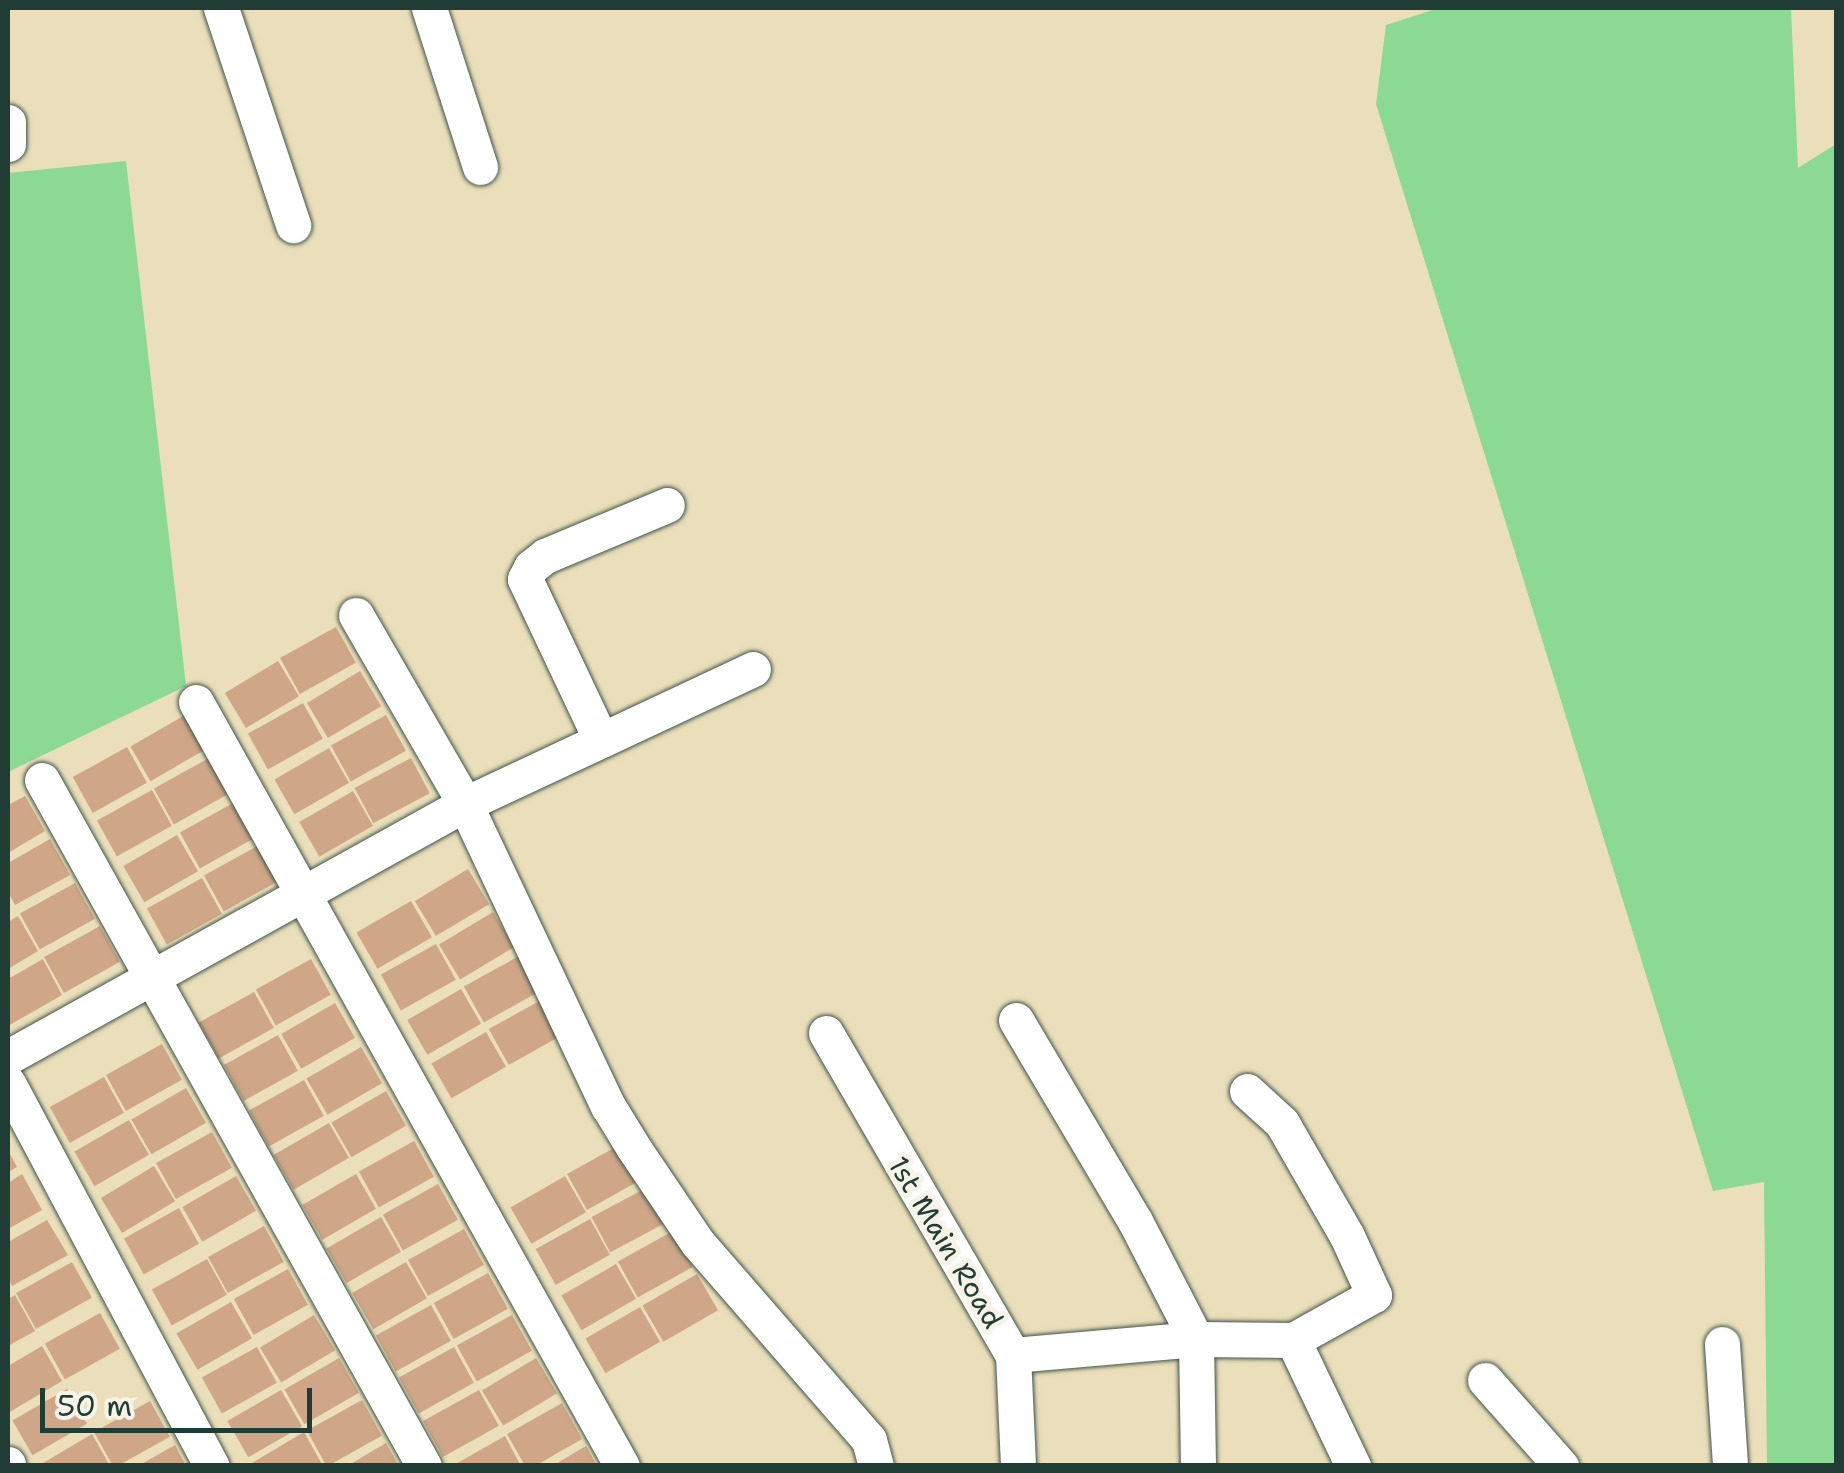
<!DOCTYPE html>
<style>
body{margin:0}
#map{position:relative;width:1844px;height:1473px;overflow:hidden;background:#ebdfbb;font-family:"Shantell Sans",sans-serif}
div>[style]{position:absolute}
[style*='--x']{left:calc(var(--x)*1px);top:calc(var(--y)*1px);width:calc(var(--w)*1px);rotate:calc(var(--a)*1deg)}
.green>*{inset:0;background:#8cd895}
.building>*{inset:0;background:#cfa688;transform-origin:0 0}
.roads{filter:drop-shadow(0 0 2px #3e5548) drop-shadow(0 0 2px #3e5548)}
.minor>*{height:35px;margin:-17.5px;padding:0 17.5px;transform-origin:17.5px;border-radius:17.5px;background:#fff}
span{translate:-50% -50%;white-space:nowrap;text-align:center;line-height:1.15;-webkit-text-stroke:10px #f7f3e8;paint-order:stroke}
.street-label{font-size:28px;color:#1f3d34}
.frame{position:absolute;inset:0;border:10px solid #1f3d34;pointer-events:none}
.scale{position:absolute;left:40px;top:1388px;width:272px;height:45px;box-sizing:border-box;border:5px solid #1f3d34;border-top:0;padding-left:12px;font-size:30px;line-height:35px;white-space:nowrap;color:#1f3d34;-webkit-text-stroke:8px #f7f3e8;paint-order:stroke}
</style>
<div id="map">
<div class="green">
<i style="clip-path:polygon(1439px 8px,1791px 8px,1798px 168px,1836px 144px,1836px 1465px,1767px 1465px,1764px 1182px,1713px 1191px,1376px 104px,1386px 25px)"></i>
<i style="clip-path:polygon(126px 161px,186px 686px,8px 772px,8px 173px)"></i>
</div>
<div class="building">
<i style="left:336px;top:627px;width:41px;height:64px;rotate:61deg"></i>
<i style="left:278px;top:661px;width:41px;height:62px;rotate:59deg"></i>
<i style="left:360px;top:671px;width:41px;height:62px;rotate:59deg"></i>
<i style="left:303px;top:703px;width:41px;height:63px;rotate:61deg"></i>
<i style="left:185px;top:715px;width:40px;height:63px;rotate:60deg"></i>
<i style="left:386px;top:715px;width:41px;height:63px;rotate:61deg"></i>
<i style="left:127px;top:747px;width:41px;height:62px;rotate:61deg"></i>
<i style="left:329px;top:748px;width:40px;height:63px;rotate:60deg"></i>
<i style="left:209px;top:758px;width:41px;height:63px;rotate:61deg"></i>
<i style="left:411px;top:758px;width:40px;height:64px;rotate:62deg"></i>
<i style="left:152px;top:790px;width:41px;height:63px;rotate:61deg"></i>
<i style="left:353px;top:791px;width:40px;height:62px;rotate:60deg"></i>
<i style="clip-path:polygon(25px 796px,45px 831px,8px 853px,8px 805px)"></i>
<i style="left:235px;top:802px;width:41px;height:63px;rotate:61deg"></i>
<i style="left:177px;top:835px;width:42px;height:62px;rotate:60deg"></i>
<i style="clip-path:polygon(50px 839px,70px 875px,15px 905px,8px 892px,8px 863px)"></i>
<i style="left:259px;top:845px;width:41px;height:63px;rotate:61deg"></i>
<i style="left:468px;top:869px;width:41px;height:62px;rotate:59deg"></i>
<i style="left:202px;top:878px;width:41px;height:63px;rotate:61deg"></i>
<i style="left:75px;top:883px;width:41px;height:63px;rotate:61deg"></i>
<i style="left:411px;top:901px;width:42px;height:63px;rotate:60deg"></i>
<i style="left:493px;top:912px;width:41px;height:63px;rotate:59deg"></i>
<i style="clip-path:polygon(18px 916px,38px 951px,8px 969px,8px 922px)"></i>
<i style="left:100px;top:926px;width:41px;height:64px;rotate:61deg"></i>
<i style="left:436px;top:944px;width:41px;height:63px;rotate:61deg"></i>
<i style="left:519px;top:956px;width:41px;height:63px;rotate:61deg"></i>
<i style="clip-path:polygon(43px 959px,62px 995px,8px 1026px,8px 979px)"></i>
<i style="left:311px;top:959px;width:41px;height:63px;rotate:61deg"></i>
<i style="left:461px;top:989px;width:40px;height:62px;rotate:60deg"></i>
<i style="left:254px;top:992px;width:41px;height:63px;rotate:61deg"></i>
<i style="left:543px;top:999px;width:41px;height:62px;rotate:61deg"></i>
<i style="left:335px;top:1003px;width:40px;height:62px;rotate:60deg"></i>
<i style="left:486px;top:1032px;width:40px;height:63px;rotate:60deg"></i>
<i style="left:278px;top:1035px;width:41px;height:62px;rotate:61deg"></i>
<i style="left:162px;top:1044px;width:41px;height:64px;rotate:61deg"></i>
<i style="left:361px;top:1047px;width:42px;height:63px;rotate:60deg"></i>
<i style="left:104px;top:1077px;width:41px;height:62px;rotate:61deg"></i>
<i style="left:304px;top:1080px;width:41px;height:63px;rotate:61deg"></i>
<i style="left:186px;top:1088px;width:40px;height:63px;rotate:60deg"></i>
<i style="left:386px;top:1091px;width:40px;height:63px;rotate:60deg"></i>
<i style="left:129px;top:1120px;width:40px;height:63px;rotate:60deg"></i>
<i style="left:329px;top:1123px;width:40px;height:64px;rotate:60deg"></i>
<i style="left:212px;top:1132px;width:41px;height:64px;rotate:61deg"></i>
<i style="left:414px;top:1141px;width:41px;height:63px;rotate:61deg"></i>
<i style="left:623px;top:1143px;width:41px;height:64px;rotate:61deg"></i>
<i style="clip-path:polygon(8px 1150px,17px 1167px,8px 1172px)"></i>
<i style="left:154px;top:1166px;width:41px;height:62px;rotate:59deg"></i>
<i style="clip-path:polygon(22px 1174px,42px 1210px,8px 1229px,8px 1183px)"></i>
<i style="left:356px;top:1174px;width:40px;height:62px;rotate:60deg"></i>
<i style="left:236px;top:1176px;width:40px;height:62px;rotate:60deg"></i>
<i style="left:565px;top:1176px;width:42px;height:63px;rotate:60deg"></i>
<i style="left:438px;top:1184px;width:41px;height:63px;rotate:61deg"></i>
<i style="left:648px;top:1187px;width:40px;height:64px;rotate:62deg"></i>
<i style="left:179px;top:1208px;width:41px;height:63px;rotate:61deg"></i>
<i style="left:381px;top:1217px;width:40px;height:63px;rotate:60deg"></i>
<i style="left:590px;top:1219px;width:41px;height:62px;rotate:61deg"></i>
<i style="clip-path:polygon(47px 1220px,68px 1255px,12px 1286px,8px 1277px,8px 1242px)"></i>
<i style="left:264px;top:1226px;width:41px;height:64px;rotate:61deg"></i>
<i style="left:464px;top:1229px;width:41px;height:64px;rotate:61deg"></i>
<i style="left:673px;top:1231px;width:41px;height:63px;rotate:61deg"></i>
<i style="left:207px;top:1259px;width:41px;height:63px;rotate:61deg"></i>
<i style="left:72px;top:1262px;width:41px;height:64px;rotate:61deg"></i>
<i style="left:406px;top:1262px;width:42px;height:62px;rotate:60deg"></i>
<i style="left:616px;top:1264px;width:40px;height:63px;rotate:60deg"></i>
<i style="left:288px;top:1269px;width:41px;height:62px;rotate:61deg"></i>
<i style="left:488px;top:1273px;width:41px;height:62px;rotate:61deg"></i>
<i style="left:697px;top:1274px;width:42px;height:63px;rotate:60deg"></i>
<i style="clip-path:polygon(15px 1295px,35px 1331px,8px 1346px,8px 1299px)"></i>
<i style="left:231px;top:1302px;width:42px;height:63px;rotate:60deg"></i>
<i style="left:431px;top:1305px;width:41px;height:63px;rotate:61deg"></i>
<i style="left:640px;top:1307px;width:40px;height:63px;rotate:60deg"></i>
<i style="left:100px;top:1313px;width:41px;height:63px;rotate:61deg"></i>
<i style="left:314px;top:1315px;width:41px;height:63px;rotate:59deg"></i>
<i style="left:512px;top:1315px;width:41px;height:63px;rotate:61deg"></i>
<i style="clip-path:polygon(42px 1346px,62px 1381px,8px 1413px,8px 1366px)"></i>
<i style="left:257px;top:1347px;width:41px;height:63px;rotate:61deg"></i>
<i style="left:454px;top:1347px;width:41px;height:63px;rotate:61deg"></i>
<i style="left:339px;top:1358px;width:40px;height:63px;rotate:60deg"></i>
<i style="left:536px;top:1358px;width:41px;height:63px;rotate:59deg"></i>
<i style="left:67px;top:1389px;width:40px;height:63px;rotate:60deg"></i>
<i style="left:281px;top:1390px;width:42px;height:62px;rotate:60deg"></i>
<i style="left:479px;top:1390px;width:41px;height:64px;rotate:61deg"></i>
<i style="left:362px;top:1400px;width:41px;height:63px;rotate:61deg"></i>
<i style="left:150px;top:1401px;width:41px;height:64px;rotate:61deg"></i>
<i style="clip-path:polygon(562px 1403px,582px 1439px,535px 1466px,525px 1466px,507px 1434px)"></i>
<i style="clip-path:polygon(304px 1432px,323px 1466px,247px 1466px)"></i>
<i style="clip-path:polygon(92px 1434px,110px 1466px,38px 1466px)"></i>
<i style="clip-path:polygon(505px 1436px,521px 1466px,452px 1466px)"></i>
<i style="clip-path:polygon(386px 1443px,399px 1466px,347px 1466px)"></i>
<i style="clip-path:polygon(175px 1445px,186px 1466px,138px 1466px)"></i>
<i style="clip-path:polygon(586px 1446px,597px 1466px,552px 1466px)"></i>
</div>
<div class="roads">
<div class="minor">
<i style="--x:221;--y:8;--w:229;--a:71.6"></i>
<i style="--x:429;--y:8;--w:167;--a:72.2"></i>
<i style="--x:8;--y:122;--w:22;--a:90"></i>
<i style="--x:356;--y:615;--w:218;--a:60"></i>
<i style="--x:465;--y:804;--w:334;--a:64.7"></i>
<i style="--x:608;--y:1106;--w:48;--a:58.6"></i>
<i style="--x:633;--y:1147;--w:115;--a:56"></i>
<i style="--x:697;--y:1242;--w:262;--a:49"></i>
<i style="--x:869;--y:1440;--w:27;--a:75"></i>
<i style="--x:196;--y:702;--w:875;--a:60.86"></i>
<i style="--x:601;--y:740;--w:178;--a:-115.3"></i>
<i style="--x:525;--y:579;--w:13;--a:-63"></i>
<i style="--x:531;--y:567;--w:18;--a:-38"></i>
<i style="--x:545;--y:556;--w:132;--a:-22.7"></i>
<i style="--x:42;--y:780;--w:785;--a:60.89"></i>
<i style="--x:1016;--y:1020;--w:234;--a:59.4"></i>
<i style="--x:1135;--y:1221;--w:133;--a:62.7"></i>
<i style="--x:1196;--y:1339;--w:127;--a:89.1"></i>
<i style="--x:826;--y:1033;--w:372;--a:59.9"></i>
<i style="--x:1013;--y:1355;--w:111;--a:87.4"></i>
<i style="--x:8;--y:1057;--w:522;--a:-28.97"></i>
<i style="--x:465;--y:804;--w:318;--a:-25.1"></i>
<i style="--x:8;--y:1083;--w:434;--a:62"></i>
<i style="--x:1247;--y:1091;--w:47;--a:42.4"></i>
<i style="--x:1282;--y:1123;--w:130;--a:60.1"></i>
<i style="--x:1347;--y:1236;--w:65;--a:65.4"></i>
<i style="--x:1374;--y:1295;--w:93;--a:150.9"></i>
<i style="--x:1722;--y:1344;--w:122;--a:86.2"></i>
<i style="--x:1013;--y:1355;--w:184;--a:-5"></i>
<i style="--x:1196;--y:1339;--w:97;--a:0.6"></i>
<i style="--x:1293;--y:1340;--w:140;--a:64.5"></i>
<i style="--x:1485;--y:1380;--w:115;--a:48.5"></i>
<i style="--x:8;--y:1464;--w:2;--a:90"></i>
</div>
</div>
<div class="street-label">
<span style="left:946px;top:1242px;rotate:59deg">1st Main Road</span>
</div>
<div class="frame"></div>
<div class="scale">50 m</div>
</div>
